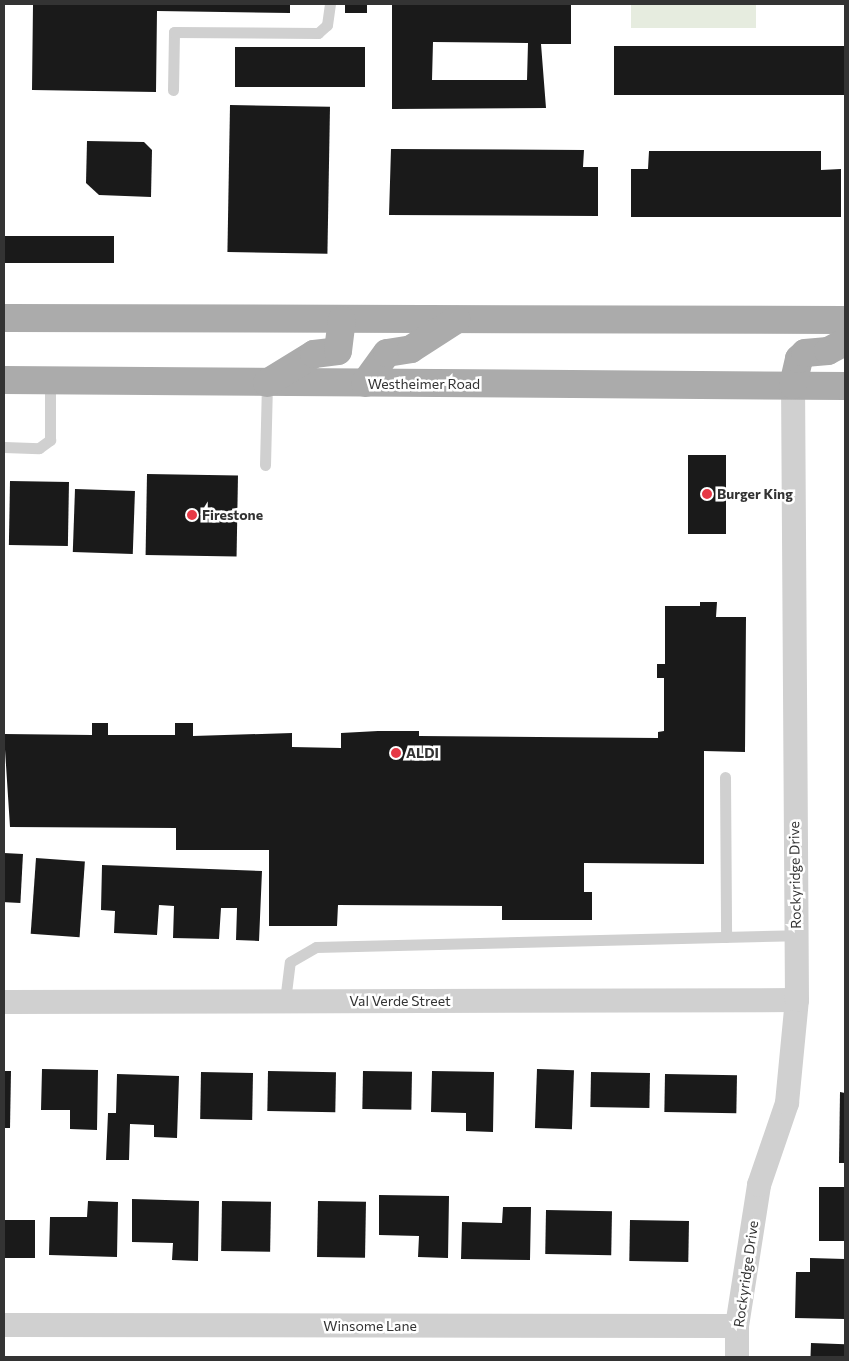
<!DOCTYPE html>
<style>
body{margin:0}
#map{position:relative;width:849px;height:1361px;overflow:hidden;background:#fff;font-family:Commissioner,sans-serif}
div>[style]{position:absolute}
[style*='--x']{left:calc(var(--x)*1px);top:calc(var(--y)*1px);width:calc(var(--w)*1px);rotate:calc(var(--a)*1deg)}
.green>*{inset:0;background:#e6ecdf;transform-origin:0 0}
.building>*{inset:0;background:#1a1a1a;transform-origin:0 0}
.lane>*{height:11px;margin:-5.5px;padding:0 5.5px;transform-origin:5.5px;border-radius:5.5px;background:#d0d0d0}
.street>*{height:24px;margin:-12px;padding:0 12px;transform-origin:12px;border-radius:12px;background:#d0d0d0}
.primary>*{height:28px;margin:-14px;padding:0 14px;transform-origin:14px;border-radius:14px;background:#ababab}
.dots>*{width:14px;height:14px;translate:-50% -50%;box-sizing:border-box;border:2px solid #fff;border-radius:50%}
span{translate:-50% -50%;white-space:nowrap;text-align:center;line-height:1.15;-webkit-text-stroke:5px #fff;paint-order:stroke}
.street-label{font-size:14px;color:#333}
.poi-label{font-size:14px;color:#333;font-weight:700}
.left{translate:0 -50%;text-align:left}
.frame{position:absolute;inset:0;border:5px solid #333;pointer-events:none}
</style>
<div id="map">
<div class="green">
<i style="left:631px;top:4px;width:125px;height:24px"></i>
</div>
<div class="building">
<i style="clip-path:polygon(33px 4px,290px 4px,290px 13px,157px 11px,156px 92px,32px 90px)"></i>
<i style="left:345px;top:4px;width:22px;height:9px"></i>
<i style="clip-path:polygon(evenodd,392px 4px,571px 4px,571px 44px,541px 44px,546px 108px,392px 109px,392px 4px,433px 42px,528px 43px,527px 80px,432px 80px,433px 42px)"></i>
<i style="left:614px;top:46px;width:231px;height:49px"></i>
<i style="left:235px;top:47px;width:130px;height:40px"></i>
<i style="left:230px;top:105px;width:100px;height:147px;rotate:1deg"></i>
<i style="clip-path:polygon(87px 141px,144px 142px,152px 150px,151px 197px,99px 195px,86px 183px)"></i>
<i style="clip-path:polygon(391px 149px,584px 150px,583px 167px,598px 167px,598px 216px,389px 215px)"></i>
<i style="clip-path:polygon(649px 151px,821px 151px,821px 170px,841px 169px,841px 217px,631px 217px,631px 169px,648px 169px)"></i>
<i style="left:5px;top:236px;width:109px;height:27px"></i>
<i style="left:688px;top:455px;width:38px;height:79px"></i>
<i style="left:147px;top:474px;width:91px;height:81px;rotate:1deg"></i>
<i style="left:10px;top:481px;width:59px;height:64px;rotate:1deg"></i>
<i style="left:75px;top:489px;width:60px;height:63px;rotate:2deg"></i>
<i style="clip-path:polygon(700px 602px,717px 602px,716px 617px,746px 617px,745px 752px,704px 751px,704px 864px,584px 863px,584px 892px,592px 892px,592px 920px,502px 920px,502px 906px,338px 905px,337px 926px,269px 926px,269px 850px,176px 850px,176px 828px,10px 827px,4px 734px,92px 735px,92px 723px,108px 723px,108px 735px,175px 735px,175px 723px,193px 723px,193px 736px,292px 733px,292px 747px,341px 748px,341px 733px,378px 731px,419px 731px,419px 736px,658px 738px,658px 732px,664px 731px,664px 678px,657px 678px,657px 664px,665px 664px,665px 606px,700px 606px)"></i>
<i style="left:4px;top:853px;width:19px;height:49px;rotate:3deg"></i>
<i style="left:36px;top:858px;width:49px;height:76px;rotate:4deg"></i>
<i style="clip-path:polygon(102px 865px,262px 871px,259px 941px,236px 940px,237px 908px,221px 908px,219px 939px,173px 938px,174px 906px,159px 905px,157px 935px,114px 933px,115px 911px,101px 910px)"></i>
<i style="clip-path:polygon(42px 1069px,98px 1070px,97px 1130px,70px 1129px,70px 1110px,41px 1110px)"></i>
<i style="left:537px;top:1069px;width:37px;height:59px;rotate:2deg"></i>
<i style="clip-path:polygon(4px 1071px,11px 1071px,10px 1128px,4px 1128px)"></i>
<i style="left:268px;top:1071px;width:68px;height:40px;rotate:1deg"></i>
<i style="left:363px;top:1071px;width:49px;height:38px;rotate:1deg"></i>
<i style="clip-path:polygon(432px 1071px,494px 1072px,493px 1132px,466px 1131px,466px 1113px,431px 1112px)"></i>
<i style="left:201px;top:1072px;width:52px;height:47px;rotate:1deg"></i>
<i style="left:591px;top:1072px;width:59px;height:35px;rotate:1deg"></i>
<i style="clip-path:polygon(117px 1074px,179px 1076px,177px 1138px,154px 1137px,154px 1125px,130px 1124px,129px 1160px,106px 1160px,108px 1113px,116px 1113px)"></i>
<i style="left:665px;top:1074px;width:72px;height:38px;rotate:1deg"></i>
<i style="clip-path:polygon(840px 1092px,845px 1093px,845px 1163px,839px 1163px)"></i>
<i style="left:819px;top:1187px;width:26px;height:54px"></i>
<i style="clip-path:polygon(379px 1195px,449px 1196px,448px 1258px,418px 1257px,419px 1236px,379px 1235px)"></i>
<i style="clip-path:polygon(132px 1199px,199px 1201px,198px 1261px,172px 1260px,173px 1243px,132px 1242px)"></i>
<i style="clip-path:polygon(88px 1201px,118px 1202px,117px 1257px,49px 1255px,50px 1217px,87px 1217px)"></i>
<i style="left:222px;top:1201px;width:49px;height:50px;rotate:1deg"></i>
<i style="left:318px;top:1201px;width:48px;height:56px;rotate:1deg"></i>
<i style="clip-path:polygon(503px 1207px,531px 1207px,530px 1260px,461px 1259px,462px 1222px,502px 1223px)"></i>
<i style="left:546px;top:1210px;width:66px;height:44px;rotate:1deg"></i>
<i style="left:4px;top:1220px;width:31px;height:38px"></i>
<i style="left:630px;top:1220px;width:59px;height:41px;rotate:1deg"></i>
<i style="clip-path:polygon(810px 1258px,845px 1259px,845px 1319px,795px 1318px,796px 1272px,810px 1272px)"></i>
<i style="left:811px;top:1343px;width:34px;height:14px;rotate:2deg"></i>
</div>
<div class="lane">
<i style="--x:173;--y:90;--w:58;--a:-89"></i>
<i style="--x:174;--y:32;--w:144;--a:0.4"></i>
<i style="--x:318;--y:33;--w:12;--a:-42"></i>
<i style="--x:327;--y:25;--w:21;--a:-82"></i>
<i style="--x:4;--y:447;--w:35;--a:2"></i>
<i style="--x:39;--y:448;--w:14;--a:-36"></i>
<i style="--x:50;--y:440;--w:59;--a:-90"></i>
<i style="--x:265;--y:465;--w:82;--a:-88.6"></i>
<i style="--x:725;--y:777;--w:160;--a:89.6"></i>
<i style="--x:285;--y:1001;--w:39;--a:-83"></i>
<i style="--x:290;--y:962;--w:30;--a:-30"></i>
<i style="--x:316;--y:947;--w:480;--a:-1.4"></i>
</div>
<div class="street">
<i style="--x:4;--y:1002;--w:793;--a:-0.14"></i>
<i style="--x:4;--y:1325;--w:733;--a:0.08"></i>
<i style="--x:737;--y:1357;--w:31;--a:-90"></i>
<i style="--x:737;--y:1326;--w:143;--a:-81.1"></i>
<i style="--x:759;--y:1185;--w:87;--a:-71.1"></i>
<i style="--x:787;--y:1103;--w:103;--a:-84.5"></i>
<i style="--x:797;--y:1000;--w:615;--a:-90.37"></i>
</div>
<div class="primary">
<i style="--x:4;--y:318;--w:841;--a:0.14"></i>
<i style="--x:4;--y:380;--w:841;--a:0.41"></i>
<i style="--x:267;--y:383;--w:55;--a:-31.7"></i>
<i style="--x:314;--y:354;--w:24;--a:-7"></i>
<i style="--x:338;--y:351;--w:31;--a:-83"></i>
<i style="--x:365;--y:383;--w:37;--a:-54"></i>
<i style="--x:387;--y:353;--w:24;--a:-9"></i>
<i style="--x:411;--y:349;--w:54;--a:-32.8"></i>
<i style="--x:793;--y:385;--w:27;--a:-77"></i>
<i style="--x:799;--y:359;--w:8;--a:-45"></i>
<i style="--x:805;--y:353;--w:23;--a:-5"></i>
<i style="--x:828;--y:351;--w:19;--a:-28"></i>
</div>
<div class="dots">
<i style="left:707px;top:494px;background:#e63946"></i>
<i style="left:192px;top:515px;background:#e63946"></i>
<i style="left:396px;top:753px;background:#e63946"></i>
</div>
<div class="street-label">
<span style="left:424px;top:384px">Westheimer Road</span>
<span style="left:795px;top:875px;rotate:-91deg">Rockyridge Drive</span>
<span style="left:400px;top:1001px">Val Verde Street</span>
<span style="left:746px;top:1274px;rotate:-82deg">Rockyridge Drive</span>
<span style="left:370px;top:1326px">Winsome Lane</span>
</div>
<div class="poi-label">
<span class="left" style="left:717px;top:494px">Burger King</span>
<span class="left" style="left:202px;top:515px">Firestone</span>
<span class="left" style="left:406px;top:753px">ALDI</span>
</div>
<div class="frame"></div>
</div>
